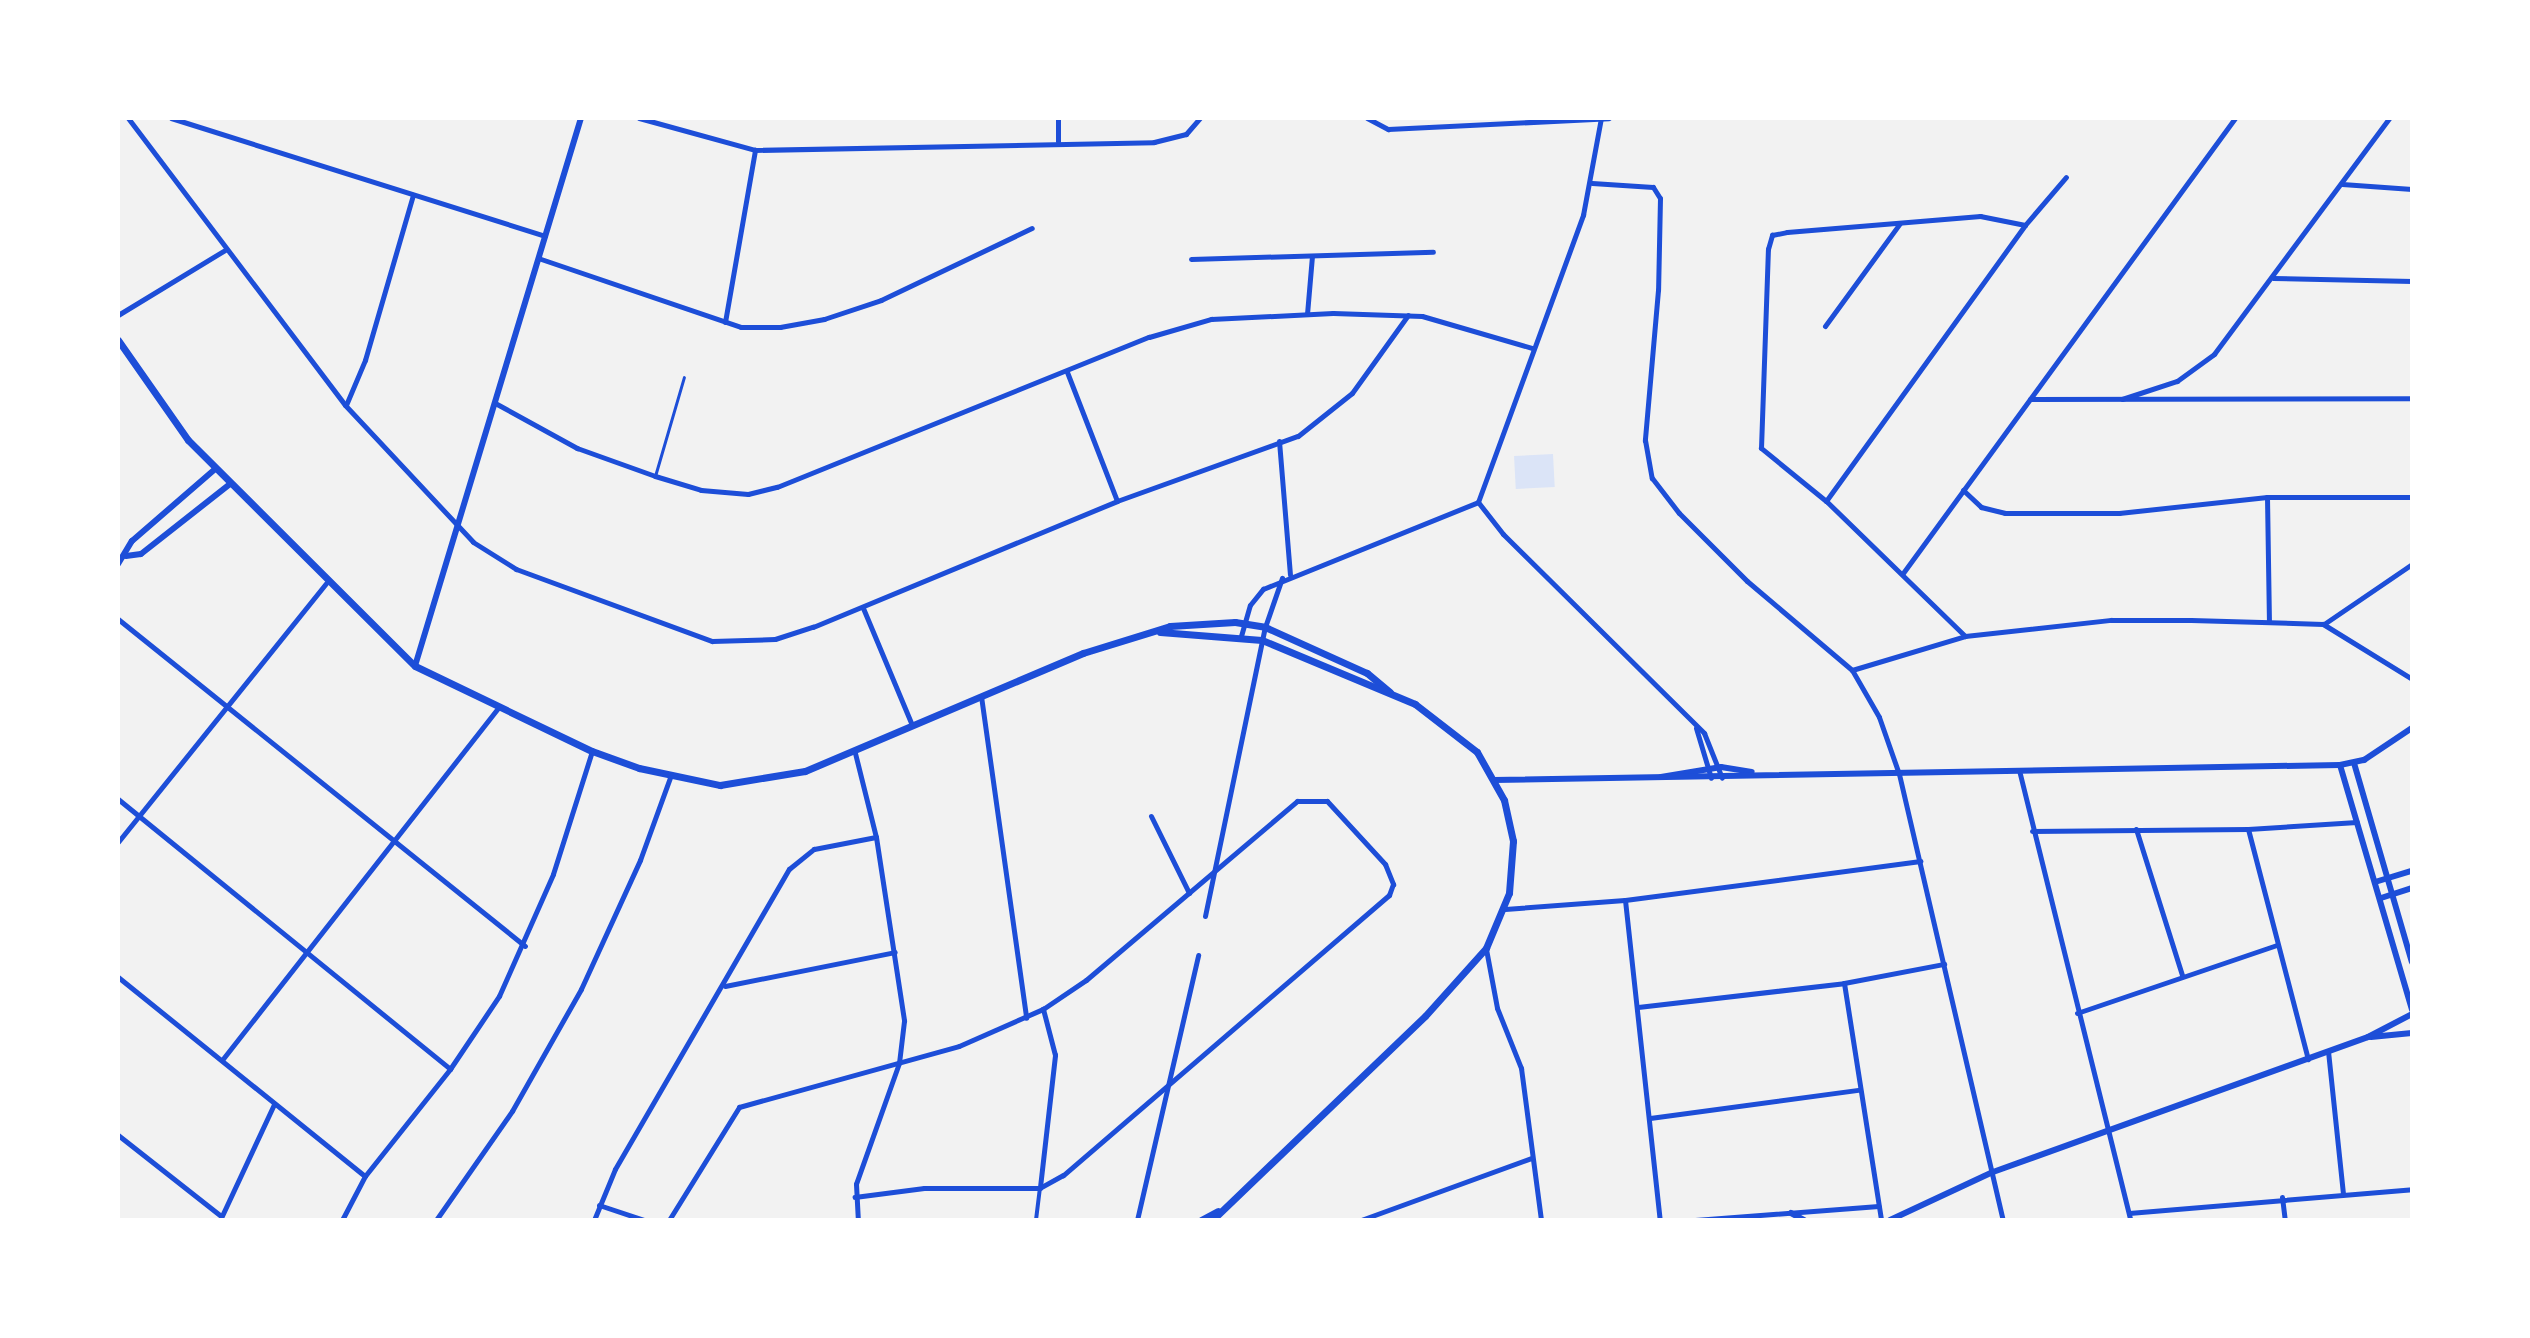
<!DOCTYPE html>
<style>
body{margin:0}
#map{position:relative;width:2530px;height:1338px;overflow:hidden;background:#f2f2f2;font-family:"Exo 2",sans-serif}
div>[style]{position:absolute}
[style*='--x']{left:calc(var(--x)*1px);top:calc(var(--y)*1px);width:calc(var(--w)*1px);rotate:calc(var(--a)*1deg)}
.green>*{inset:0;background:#dbe4f7;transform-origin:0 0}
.service>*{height:3px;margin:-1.5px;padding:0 1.5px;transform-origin:1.5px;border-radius:1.5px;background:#1d4ed8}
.pedestrian>*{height:4px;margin:-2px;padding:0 2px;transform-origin:2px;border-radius:2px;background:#1d4ed8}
.minor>*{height:5px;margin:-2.5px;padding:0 2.5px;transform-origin:2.5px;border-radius:2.5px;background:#1d4ed8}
.tertiary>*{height:6px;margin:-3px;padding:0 3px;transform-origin:3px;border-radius:3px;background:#1d4ed8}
.secondary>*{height:7px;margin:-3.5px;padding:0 3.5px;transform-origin:3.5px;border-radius:3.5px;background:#1d4ed8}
span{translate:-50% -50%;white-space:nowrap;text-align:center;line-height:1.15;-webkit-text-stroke:7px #fff;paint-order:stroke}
.frame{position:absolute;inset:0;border:120px solid #fff;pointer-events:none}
</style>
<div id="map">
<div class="green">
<i style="left:1553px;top:454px;width:33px;height:39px;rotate:87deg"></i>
</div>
<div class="service">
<i style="--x:655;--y:476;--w:103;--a:-73.7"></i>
</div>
<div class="pedestrian">
<i style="--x:1036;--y:1220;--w:32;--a:-83"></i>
</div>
<div class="minor">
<i style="--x:128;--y:118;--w:360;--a:52.9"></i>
<i style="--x:345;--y:405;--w:187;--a:46.9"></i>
<i style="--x:473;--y:542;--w:51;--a:32.1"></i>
<i style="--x:516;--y:569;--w:209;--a:20.2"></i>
<i style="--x:712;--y:641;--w:63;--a:-1.8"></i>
<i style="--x:775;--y:639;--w:40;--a:-18"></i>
<i style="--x:813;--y:627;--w:329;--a:-22.5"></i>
<i style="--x:1117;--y:501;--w:192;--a:-19.8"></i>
<i style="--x:1298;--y:436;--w:69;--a:-38.5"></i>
<i style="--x:1352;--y:393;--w:96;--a:-54.3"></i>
<i style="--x:171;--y:118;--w:392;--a:17.5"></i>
<i style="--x:639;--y:118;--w:120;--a:15.4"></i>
<i style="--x:755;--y:150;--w:399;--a:-1.1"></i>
<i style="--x:1154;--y:142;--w:33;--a:-14"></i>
<i style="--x:1186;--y:134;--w:21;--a:-49"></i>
<i style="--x:1058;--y:118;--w:23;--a:90"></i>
<i style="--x:1367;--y:118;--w:24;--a:28"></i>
<i style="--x:1388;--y:129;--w:221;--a:-2.8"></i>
<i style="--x:1592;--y:183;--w:61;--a:3.8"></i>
<i style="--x:1653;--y:187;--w:13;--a:58"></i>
<i style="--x:1660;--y:198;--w:92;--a:91.2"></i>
<i style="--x:1658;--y:290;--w:151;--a:95"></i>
<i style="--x:1645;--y:440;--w:39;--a:80"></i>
<i style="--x:1652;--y:478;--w:44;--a:52.4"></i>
<i style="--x:1679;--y:513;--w:96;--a:45"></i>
<i style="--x:1747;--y:581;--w:138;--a:40.3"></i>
<i style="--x:1852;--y:670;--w:54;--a:60.1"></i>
<i style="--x:1879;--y:717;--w:60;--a:70.7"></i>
<i style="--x:1899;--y:774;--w:458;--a:76.9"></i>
<i style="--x:2342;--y:184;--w:70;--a:4.1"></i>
<i style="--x:538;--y:258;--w:214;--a:18.8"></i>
<i style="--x:741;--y:327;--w:39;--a:0"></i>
<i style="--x:780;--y:327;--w:45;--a:-10.3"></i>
<i style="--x:824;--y:319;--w:60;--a:-18.4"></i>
<i style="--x:881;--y:300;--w:167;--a:-25.5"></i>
<i style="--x:1191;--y:259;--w:242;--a:-1.7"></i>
<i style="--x:2273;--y:278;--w:139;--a:1.2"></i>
<i style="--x:1307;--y:314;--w:58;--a:-85.1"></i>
<i style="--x:118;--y:315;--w:125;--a:-31.3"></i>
<i style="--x:725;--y:322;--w:175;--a:-80.1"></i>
<i style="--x:1825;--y:326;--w:127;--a:-53.9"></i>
<i style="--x:1067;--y:372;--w:138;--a:68.8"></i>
<i style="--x:2030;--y:399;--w:382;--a:-0.1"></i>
<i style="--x:2122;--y:399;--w:58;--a:-18.1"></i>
<i style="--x:2177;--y:381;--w:46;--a:-36.1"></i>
<i style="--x:2214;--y:354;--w:294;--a:-53.4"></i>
<i style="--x:495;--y:403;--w:94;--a:28.8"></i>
<i style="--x:577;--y:448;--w:83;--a:19.7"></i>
<i style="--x:655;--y:476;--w:48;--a:16.9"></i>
<i style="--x:701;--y:490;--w:47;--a:4.9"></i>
<i style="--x:748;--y:494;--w:30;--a:-14"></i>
<i style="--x:777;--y:487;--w:401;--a:-22"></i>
<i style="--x:1149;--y:337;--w:65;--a:-16.2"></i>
<i style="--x:1211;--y:319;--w:122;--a:-2.8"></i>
<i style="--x:1333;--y:313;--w:89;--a:1.9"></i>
<i style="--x:1422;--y:316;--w:115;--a:16.2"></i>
<i style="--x:346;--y:405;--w:49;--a:-67.1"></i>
<i style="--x:365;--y:360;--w:172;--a:-73.8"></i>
<i style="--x:1279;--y:441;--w:134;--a:85.3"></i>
<i style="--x:1963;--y:490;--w:25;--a:43"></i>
<i style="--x:1981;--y:507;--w:25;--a:14"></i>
<i style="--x:2005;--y:513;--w:114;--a:0"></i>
<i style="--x:2119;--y:513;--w:149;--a:-6.2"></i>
<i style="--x:2267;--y:497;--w:145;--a:0"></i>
<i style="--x:2267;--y:497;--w:125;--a:89.1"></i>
<i style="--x:1826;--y:501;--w:340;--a:-54.2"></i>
<i style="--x:2025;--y:225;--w:63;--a:-49.5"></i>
<i style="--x:1478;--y:502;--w:306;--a:-69.9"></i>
<i style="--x:1583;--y:215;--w:99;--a:-79.5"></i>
<i style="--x:1478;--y:502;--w:41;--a:52"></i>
<i style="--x:1503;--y:534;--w:283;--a:44.7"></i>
<i style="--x:1704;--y:733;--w:48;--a:68.2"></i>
<i style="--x:1903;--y:573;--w:563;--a:-53.88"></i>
<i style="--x:863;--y:608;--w:125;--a:67.3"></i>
<i style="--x:118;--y:619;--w:522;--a:38.78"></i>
<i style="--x:2324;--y:624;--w:107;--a:-34.3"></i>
<i style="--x:1241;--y:636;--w:32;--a:-74"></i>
<i style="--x:1250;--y:605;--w:21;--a:-51"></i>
<i style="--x:1263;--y:589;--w:232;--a:-22"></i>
<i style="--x:1965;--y:636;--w:194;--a:-135.8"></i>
<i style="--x:1826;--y:501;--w:84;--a:-140.8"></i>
<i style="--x:1761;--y:448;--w:199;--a:-88"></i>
<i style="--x:1768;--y:249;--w:15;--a:-74"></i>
<i style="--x:1772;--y:235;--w:15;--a:-11"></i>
<i style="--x:1787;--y:232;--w:194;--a:-4.7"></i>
<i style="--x:1980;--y:216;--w:46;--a:11.3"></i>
<i style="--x:1852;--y:670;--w:118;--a:-16.7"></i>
<i style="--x:1965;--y:636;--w:147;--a:-6.3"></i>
<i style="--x:2111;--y:620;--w:80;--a:0"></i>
<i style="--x:2191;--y:620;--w:132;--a:1.7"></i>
<i style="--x:2323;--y:624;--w:105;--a:31.7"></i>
<i style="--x:981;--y:696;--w:325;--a:82"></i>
<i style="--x:1696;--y:728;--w:52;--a:73.3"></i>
<i style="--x:855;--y:753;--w:87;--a:76"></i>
<i style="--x:876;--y:837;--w:186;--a:81.3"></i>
<i style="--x:904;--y:1021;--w:42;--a:96.8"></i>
<i style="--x:899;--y:1063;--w:128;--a:109.6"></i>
<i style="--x:856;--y:1184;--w:36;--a:87"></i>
<i style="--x:2019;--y:770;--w:463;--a:76.1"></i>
<i style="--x:118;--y:799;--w:428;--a:39.1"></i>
<i style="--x:1151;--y:816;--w:86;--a:63.7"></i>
<i style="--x:2136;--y:829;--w:153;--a:72.5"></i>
<i style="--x:2248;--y:829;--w:238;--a:75.4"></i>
<i style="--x:2032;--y:831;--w:216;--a:-0.5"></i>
<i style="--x:2248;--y:829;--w:109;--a:-3.7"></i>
<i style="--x:118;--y:842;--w:332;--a:-51.2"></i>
<i style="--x:1625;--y:900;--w:322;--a:83.8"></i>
<i style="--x:1505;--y:909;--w:120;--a:-4.3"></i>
<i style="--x:1625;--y:900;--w:298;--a:-7.5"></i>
<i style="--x:1205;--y:916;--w:295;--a:-78.3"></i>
<i style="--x:1265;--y:627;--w:52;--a:-70.9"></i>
<i style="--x:1486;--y:949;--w:60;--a:79.4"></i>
<i style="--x:1497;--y:1008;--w:65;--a:68.2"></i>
<i style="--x:1521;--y:1068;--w:153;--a:82.5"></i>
<i style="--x:118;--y:977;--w:317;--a:38.9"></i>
<i style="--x:1844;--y:983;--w:240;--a:81.1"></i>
<i style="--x:725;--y:986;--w:173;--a:-11.3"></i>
<i style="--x:1638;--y:1007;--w:207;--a:-6.6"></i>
<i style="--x:1844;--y:983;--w:102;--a:-10.8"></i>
<i style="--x:2077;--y:1013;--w:211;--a:-18.8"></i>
<i style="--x:2328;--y:1051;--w:144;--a:84"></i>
<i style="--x:222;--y:1060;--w:447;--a:-51.9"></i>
<i style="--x:1650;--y:1118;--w:210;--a:-7.7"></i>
<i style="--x:118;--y:1135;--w:131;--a:38.2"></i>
<i style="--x:1040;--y:1187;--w:133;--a:-83.5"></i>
<i style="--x:1055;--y:1055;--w:48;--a:-104.6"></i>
<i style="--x:2282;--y:1197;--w:23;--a:83"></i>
<i style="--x:599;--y:1205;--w:47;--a:18.4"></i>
<i style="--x:2129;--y:1213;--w:284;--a:-4.8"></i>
<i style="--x:220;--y:1220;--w:128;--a:-65"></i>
<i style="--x:342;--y:1220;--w:50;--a:-62.4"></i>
<i style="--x:365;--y:1176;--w:137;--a:-51.5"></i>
<i style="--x:450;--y:1069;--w:88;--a:-56.1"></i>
<i style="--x:499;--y:996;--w:133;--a:-66.1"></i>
<i style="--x:553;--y:874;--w:129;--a:-72.4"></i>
<i style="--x:436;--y:1220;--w:133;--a:-55.1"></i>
<i style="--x:512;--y:1111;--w:140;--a:-60.5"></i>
<i style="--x:581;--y:989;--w:142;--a:-65.4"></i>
<i style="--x:640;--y:860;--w:90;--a:-70"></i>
<i style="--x:594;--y:1220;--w:55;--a:-67.6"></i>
<i style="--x:615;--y:1169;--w:347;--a:-59.9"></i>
<i style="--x:789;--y:869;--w:32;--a:-39"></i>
<i style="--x:814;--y:849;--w:63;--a:-11"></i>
<i style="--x:669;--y:1220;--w:133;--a:-58.2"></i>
<i style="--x:739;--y:1107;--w:228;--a:-15.5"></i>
<i style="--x:959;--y:1046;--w:92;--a:-23.8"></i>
<i style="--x:1043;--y:1009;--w:52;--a:-34"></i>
<i style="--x:1086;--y:980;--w:277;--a:-40.3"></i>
<i style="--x:1297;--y:801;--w:30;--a:0"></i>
<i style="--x:1327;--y:801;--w:86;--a:47.4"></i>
<i style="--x:1385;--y:864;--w:22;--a:68"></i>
<i style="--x:1393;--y:884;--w:12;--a:110"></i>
<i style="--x:1389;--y:895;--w:430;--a:139.3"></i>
<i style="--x:1063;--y:1175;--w:26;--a:151"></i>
<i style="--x:1040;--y:1188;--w:116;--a:180"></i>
<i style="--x:924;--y:1188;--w:70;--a:172.6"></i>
<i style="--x:1137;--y:1220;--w:272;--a:-77"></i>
<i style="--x:1361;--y:1220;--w:181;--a:-20"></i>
<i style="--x:1695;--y:1220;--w:184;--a:-4.4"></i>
</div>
<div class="tertiary">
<i style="--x:126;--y:556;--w:15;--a:-8"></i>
<i style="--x:141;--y:554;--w:113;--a:-38.2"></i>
<i style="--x:118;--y:564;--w:27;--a:-59"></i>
<i style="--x:132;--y:541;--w:110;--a:-40.9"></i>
<i style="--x:415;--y:666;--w:573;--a:-73.15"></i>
<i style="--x:2354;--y:763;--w:207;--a:73.8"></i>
<i style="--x:2340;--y:765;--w:255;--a:73.6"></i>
<i style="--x:1661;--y:777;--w:61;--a:-9.5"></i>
<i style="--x:1721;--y:767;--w:31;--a:9"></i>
<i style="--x:1494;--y:780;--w:846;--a:-1.02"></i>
<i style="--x:2340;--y:765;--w:25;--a:-12"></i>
<i style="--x:2364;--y:760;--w:58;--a:-33.7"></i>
<i style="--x:2375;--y:882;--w:39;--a:-17"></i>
<i style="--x:2381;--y:898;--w:33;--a:-18"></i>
<i style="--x:2371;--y:1037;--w:41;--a:-5.6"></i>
<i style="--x:1791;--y:1213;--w:15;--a:28"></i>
<i style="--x:1890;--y:1220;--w:114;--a:-25"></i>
<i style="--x:1993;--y:1172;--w:399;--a:-19.8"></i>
<i style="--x:2368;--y:1037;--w:50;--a:-27.6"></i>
</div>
<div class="secondary">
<i style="--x:118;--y:340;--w:122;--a:55"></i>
<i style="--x:188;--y:440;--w:320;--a:44.9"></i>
<i style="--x:415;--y:666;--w:196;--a:25.7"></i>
<i style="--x:592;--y:751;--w:50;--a:19.9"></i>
<i style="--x:639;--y:768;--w:83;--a:11.9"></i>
<i style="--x:720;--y:785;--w:86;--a:-9.4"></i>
<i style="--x:805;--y:771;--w:302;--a:-23"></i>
<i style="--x:1083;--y:653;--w:91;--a:-17.2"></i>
<i style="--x:1170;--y:626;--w:65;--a:-3.5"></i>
<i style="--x:1235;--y:622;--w:30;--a:9"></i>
<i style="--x:1265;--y:627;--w:112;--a:24.3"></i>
<i style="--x:1367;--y:673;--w:30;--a:40"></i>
<i style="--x:1160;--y:632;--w:102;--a:4.5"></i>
<i style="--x:1262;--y:640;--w:166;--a:22.7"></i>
<i style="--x:1415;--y:704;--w:78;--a:37.7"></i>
<i style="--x:1477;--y:752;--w:55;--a:60.6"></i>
<i style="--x:1504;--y:800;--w:42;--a:77.6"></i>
<i style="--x:1513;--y:841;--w:52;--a:94.4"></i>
<i style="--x:1509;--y:893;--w:60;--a:112.7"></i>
<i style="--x:1486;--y:948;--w:91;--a:131.9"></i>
<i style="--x:1425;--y:1016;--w:295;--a:136.2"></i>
<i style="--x:1201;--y:1220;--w:19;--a:-28"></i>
</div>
<div class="frame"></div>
</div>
